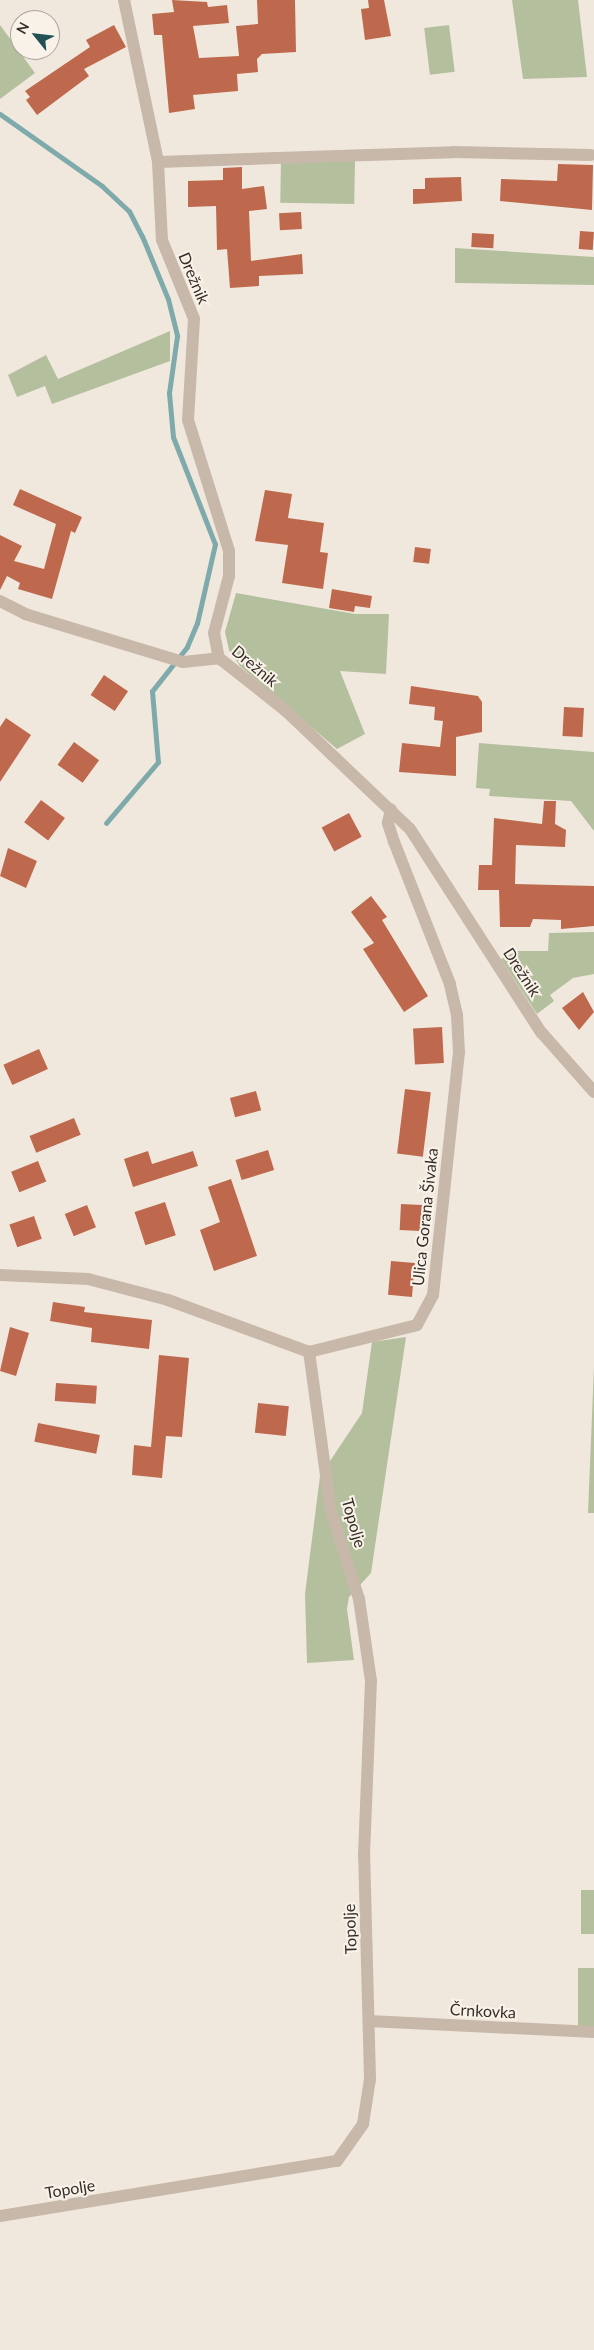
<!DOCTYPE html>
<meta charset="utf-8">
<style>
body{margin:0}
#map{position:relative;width:594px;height:2350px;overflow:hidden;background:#f1e8dd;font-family:Lato,sans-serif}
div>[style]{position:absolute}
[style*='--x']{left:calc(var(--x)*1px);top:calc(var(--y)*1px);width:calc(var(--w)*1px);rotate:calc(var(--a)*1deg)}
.green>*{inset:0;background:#b4bf9e;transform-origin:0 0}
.stream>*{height:5px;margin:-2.5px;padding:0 2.5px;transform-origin:2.5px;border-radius:2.5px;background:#7eaaac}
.building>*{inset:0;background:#be694d;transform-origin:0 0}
.minor>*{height:12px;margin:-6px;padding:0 6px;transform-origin:6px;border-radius:6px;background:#c8b8aa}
span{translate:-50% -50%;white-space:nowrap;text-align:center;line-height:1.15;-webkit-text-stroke:4px #f9f2e9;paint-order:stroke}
.street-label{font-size:16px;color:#362d29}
.north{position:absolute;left:10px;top:10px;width:50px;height:50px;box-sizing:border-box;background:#f9f2e9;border:1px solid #aba39c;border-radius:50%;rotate:299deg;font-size:14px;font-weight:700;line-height:20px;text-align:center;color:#362d29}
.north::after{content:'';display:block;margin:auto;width:18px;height:22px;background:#215155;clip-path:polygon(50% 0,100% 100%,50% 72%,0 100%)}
</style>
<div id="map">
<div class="green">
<i style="clip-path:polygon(512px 0,578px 0,587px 77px,523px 79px)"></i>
<i style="clip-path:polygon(0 25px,35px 73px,0 99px)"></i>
<i style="left:449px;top:25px;width:47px;height:25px;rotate:83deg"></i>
<i style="left:355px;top:161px;width:43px;height:74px;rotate:91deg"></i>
<i style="clip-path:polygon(455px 248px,594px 257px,594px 285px,455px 283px)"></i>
<i style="clip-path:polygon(170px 331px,170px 361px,52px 404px,45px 386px,17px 397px,8px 375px,46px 355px,58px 379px)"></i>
<i style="clip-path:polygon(236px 593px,355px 614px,389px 614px,386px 674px,340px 671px,365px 734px,337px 749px,240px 666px,229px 650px,225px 632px)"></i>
<i style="clip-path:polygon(479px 743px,594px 752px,594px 831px,571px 801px,489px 796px,490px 789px,476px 788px)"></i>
<i style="clip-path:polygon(594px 932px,594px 974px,573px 978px,550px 995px,554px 1001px,537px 1014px,501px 959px,517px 951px,548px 951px,549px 933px)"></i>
<i style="clip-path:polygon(406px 1337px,371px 1573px,349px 1597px,347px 1609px,354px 1660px,307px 1663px,305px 1594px,320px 1476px,362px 1413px,372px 1342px)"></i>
<i style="clip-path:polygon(594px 1367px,594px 1513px,588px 1513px)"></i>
<i style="left:581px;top:1890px;width:13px;height:44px"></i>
<i style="left:578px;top:1968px;width:16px;height:58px"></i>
</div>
<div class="stream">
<i style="--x:0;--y:114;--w:125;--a:35.2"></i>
<i style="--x:102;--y:186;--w:37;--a:43"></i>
<i style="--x:129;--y:211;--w:28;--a:63"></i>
<i style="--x:142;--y:236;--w:68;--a:67.6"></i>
<i style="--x:168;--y:299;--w:38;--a:76"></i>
<i style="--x:177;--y:336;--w:58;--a:98"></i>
<i style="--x:169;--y:393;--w:44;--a:84.8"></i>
<i style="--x:173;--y:437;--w:115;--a:68.6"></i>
<i style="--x:215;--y:544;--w:81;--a:102.8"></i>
<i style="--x:197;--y:623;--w:26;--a:113"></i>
<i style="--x:187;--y:647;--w:56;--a:128.5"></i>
<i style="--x:152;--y:691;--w:71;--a:85.2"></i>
<i style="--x:158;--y:762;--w:80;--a:130.4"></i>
</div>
<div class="building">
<i style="clip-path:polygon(172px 0,207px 2px,208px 7px,227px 5px,229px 23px,193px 26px,199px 58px,239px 56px,236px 26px,258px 24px,257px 0,295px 0,296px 52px,262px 54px,257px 59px,258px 72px,237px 74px,238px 91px,193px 95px,195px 109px,169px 113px,162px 35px,154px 35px,152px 14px,174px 12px)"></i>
<i style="clip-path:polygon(368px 0,384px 0,391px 36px,365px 40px,361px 9px,369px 8px)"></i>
<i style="clip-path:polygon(114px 25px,126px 47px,84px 69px,89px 76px,37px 115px,26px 100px,30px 97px,25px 91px,90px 47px,86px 40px)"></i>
<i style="clip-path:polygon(558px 164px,593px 165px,592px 210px,500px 201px,501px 179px,557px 181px)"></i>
<i style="clip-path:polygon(242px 167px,242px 189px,264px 186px,267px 209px,249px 211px,251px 261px,302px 254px,303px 274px,259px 276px,259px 286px,230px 288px,227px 249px,217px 250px,216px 206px,188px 207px,188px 181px,223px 180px,223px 168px)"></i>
<i style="clip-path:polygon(461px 177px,462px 201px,413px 204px,413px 189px,425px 189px,425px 178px)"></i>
<i style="left:301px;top:212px;width:17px;height:22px;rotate:87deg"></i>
<i style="left:580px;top:231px;width:14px;height:18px;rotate:4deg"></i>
<i style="left:472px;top:233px;width:22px;height:14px;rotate:3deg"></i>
<i style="clip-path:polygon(20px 489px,82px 517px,75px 533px,71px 531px,52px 599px,18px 589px,20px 583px,7px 576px,0 590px,0 535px,22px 546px,14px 561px,44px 569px,56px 524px,13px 505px)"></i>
<i style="clip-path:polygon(265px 490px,292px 494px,288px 518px,324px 523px,320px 552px,328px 553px,323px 589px,282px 583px,288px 545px,255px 541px)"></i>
<i style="left:415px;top:547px;width:16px;height:15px;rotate:7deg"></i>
<i style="clip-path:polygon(332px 589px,372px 596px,370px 608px,355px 606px,354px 612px,329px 608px)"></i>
<i style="left:104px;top:675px;width:29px;height:24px;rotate:34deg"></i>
<i style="clip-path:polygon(411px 686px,478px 696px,482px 702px,482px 732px,456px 737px,456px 776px,399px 772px,402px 743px,440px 747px,443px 721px,434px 720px,435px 707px,409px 704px)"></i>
<i style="left:564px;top:707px;width:20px;height:29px;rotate:3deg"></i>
<i style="clip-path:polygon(6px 718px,31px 735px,0 782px,0 727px)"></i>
<i style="left:74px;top:742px;width:31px;height:28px;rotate:36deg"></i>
<i style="left:41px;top:800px;width:30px;height:28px;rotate:37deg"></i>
<i style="clip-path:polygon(544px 801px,556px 801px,555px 824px,566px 830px,565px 847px,516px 845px,515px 884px,594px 886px,594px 926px,561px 929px,561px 920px,533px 919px,530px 927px,500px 927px,499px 890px,478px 890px,479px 865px,492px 865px,494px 818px,542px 824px)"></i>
<i style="left:349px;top:813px;width:27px;height:31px;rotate:62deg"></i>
<i style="clip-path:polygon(8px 848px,37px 861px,26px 888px,0 876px)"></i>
<i style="clip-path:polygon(371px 896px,387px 917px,382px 920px,428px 996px,404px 1012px,363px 949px,374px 943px,351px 912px)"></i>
<i style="clip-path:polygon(583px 992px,594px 1012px,579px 1030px,562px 1008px)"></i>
<i style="left:442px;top:1027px;width:36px;height:29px;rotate:87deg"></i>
<i style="left:39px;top:1049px;width:22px;height:39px;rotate:66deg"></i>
<i style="left:405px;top:1089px;width:26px;height:65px;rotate:7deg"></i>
<i style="left:256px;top:1091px;width:20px;height:27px;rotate:75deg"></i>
<i style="left:74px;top:1118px;width:18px;height:48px;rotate:68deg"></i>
<i style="left:268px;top:1150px;width:21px;height:34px;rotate:73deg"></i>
<i style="clip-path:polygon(148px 1151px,152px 1164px,193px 1151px,198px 1166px,133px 1187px,124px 1159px)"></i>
<i style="left:38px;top:1161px;width:22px;height:29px;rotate:68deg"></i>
<i style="clip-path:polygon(231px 1179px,257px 1256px,214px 1271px,200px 1230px,220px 1222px,208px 1187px)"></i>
<i style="left:165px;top:1202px;width:35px;height:32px;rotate:72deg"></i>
<i style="left:401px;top:1204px;width:21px;height:26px;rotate:3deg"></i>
<i style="left:87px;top:1205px;width:24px;height:24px;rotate:68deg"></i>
<i style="left:34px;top:1216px;width:24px;height:26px;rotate:71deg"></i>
<i style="left:391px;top:1261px;width:24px;height:34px;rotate:5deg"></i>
<i style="clip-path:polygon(53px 1302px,85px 1307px,84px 1312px,152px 1320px,149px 1349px,91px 1342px,92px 1328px,50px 1321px)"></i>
<i style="clip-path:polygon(10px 1327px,29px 1333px,16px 1376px,0 1371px)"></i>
<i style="clip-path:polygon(159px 1355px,189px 1358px,182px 1437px,166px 1436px,162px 1478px,132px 1475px,134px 1445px,151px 1447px)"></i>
<i style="left:56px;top:1383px;width:41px;height:18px;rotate:4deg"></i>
<i style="left:258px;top:1403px;width:31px;height:30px;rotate:6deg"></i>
<i style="left:38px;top:1423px;width:63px;height:19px;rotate:11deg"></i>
</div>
<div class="minor">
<i style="--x:124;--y:0;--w:166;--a:78.1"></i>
<i style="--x:158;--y:162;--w:78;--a:87.1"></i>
<i style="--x:162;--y:240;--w:85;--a:67.9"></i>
<i style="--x:194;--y:319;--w:101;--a:93.4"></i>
<i style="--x:188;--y:420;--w:137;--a:72.6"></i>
<i style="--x:229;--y:551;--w:25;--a:90"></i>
<i style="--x:229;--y:576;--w:59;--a:104.7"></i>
<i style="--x:214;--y:633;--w:25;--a:79"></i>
<i style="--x:219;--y:658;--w:85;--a:38.3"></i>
<i style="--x:286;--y:711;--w:171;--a:43.6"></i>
<i style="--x:410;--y:829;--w:242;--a:57.2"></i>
<i style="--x:541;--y:1032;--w:80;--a:48.5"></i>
<i style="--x:158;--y:162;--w:295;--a:-1.9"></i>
<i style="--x:453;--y:152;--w:138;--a:1.2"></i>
<i style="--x:0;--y:601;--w:28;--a:27"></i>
<i style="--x:25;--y:614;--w:165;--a:16.9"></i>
<i style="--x:183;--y:662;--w:36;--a:-6"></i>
<i style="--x:0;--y:1275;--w:88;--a:2.6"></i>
<i style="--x:88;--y:1279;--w:83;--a:14.7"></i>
<i style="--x:168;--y:1300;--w:150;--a:20.2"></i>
<i style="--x:309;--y:1352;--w:111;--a:-14"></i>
<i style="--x:417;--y:1325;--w:34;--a:-62"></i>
<i style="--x:433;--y:1295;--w:243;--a:-83.9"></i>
<i style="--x:459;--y:1053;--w:38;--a:-93"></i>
<i style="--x:457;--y:1015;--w:32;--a:-103"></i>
<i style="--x:450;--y:984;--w:153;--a:-111.5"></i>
<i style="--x:394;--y:842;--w:20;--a:-108"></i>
<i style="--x:388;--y:823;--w:14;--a:-78"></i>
<i style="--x:369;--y:2021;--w:225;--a:2.8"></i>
<i style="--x:0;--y:2216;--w:341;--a:-9.3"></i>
<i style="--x:337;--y:2161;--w:45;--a:-54.9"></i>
<i style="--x:363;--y:2124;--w:46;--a:-81.2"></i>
<i style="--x:370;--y:2079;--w:224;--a:-91.5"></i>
<i style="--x:364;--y:1855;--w:174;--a:-87.7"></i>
<i style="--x:371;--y:1681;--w:83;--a:-98.3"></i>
<i style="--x:359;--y:1599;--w:91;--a:-107.8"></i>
<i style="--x:331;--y:1512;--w:162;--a:-97.8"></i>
</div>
<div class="street-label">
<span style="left:194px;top:278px;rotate:67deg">Drežnik</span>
<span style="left:255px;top:666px;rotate:40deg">Drežnik</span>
<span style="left:522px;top:972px;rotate:57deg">Drežnik</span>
<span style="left:425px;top:1217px;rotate:-84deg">Ulica Gorana Šivaka</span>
<span style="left:354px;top:1523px;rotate:74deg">Topolje</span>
<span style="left:350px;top:1929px;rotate:-92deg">Topolje</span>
<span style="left:483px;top:2011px;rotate:3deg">Črnkovka</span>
<span style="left:70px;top:2189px;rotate:-9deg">Topolje</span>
</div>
<div class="north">N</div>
</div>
